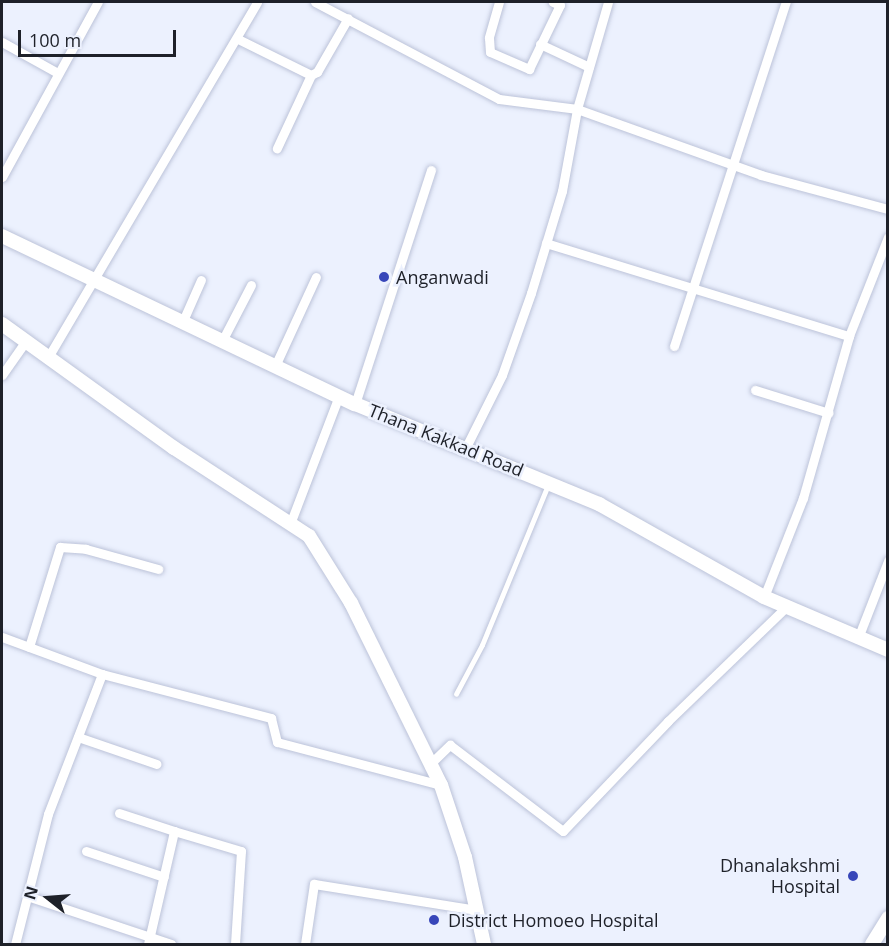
<!DOCTYPE html>
<style>
body{margin:0}
#map{position:relative;width:889px;height:946px;overflow:hidden;background:#ecf1fe;font-family:"Open Sans",sans-serif}
div>[style]{position:absolute}
[style*='--x']{left:calc(var(--x)*1px);top:calc(var(--y)*1px);width:calc(var(--w)*1px);rotate:calc(var(--a)*1deg)}
.roads{filter:drop-shadow(0 0 2px #bcc3d9) drop-shadow(0 0 2px #bcc3d9)}
.lane>*{height:4.5px;margin:-2.25px;padding:0 2.25px;transform-origin:2.25px;border-radius:2.25px;background:#fff}
.street>*{height:9px;margin:-4.5px;padding:0 4.5px;transform-origin:4.5px;border-radius:4.5px;background:#fff}
.secondary>*{height:14px;margin:-7px;padding:0 7px;transform-origin:7px;border-radius:7px;background:#fff}
.dots>*{width:16px;height:16px;translate:-50% -50%;box-sizing:border-box;border:3px solid #ecf1fe;border-radius:50%}
span{translate:-50% -50%;white-space:nowrap;text-align:center;line-height:1.15;-webkit-text-stroke:5px #ecf1fe;paint-order:stroke}
.poi-label{font-size:18px;color:#1e2129}
.left{translate:0 -50%;text-align:left}
.right{translate:-100% -50%;text-align:right}
.street-label{font-size:18px;color:#1e2129}
.frame{position:absolute;inset:0;border:3px solid #1e2129;pointer-events:none}
.north{position:absolute;left:18px;top:868px;width:60px;height:60px;-webkit-text-stroke:4px #ecf1fe;paint-order:stroke;rotate:287deg;font-size:16px;font-weight:700;line-height:24px;text-align:center;color:#1e2129}
.north::after{content:'';display:block;margin:auto;width:21px;height:27px;background:#1e2129;clip-path:polygon(50% 0,100% 100%,50% 72%,0 100%)}
.scale{position:absolute;left:18px;top:30px;width:158px;height:27px;box-sizing:border-box;border:3px solid #1e2129;border-top:0;padding-left:8px;font-size:18px;line-height:21px;white-space:nowrap;color:#1e2129;-webkit-text-stroke:4px #ecf1fe;paint-order:stroke}
</style>
<div id="map">
<div class="roads">
<div class="lane">
<i style="--x:456;--y:694;--w:55;--a:-62"></i>
<i style="--x:482;--y:645;--w:173;--a:-67.6"></i>
</div>
<div class="street">
<i style="--x:315;--y:2;--w:208;--a:27.8"></i>
<i style="--x:499;--y:99;--w:79;--a:7.3"></i>
<i style="--x:577;--y:109;--w:195;--a:19.7"></i>
<i style="--x:761;--y:175;--w:131;--a:15"></i>
<i style="--x:499;--y:2;--w:37;--a:106"></i>
<i style="--x:489;--y:38;--w:14;--a:86"></i>
<i style="--x:490;--y:52;--w:43;--a:23.6"></i>
<i style="--x:529;--y:69;--w:71;--a:-64.2"></i>
<i style="--x:560;--y:5;--w:8;--a:-157"></i>
<i style="--x:238;--y:39;--w:81;--a:26.3"></i>
<i style="--x:311;--y:75;--w:81;--a:115"></i>
<i style="--x:2;--y:42;--w:62;--a:29.1"></i>
<i style="--x:540;--y:44;--w:54;--a:25.1"></i>
<i style="--x:311;--y:75;--w:7;--a:-27"></i>
<i style="--x:317;--y:72;--w:62;--a:-60.1"></i>
<i style="--x:2;--y:177;--w:200;--a:-61.3"></i>
<i style="--x:546;--y:243;--w:317;--a:17.1"></i>
<i style="--x:182;--y:323;--w:47;--a:-66.2"></i>
<i style="--x:222;--y:341;--w:63;--a:-62.6"></i>
<i style="--x:674;--y:346;--w:362;--a:-72"></i>
<i style="--x:47;--y:359;--w:414;--a:-59.5"></i>
<i style="--x:275;--y:366;--w:98;--a:-65.3"></i>
<i style="--x:2;--y:375;--w:39;--a:-55"></i>
<i style="--x:755;--y:390;--w:77;--a:17.3"></i>
<i style="--x:355;--y:404;--w:246;--a:-72"></i>
<i style="--x:466;--y:447;--w:80;--a:-63.4"></i>
<i style="--x:502;--y:375;--w:87;--a:-70.5"></i>
<i style="--x:531;--y:293;--w:107;--a:-73.1"></i>
<i style="--x:562;--y:191;--w:83;--a:-79.6"></i>
<i style="--x:577;--y:109;--w:111;--a:-73.8"></i>
<i style="--x:290;--y:524;--w:137;--a:-69.1"></i>
<i style="--x:764;--y:597;--w:106;--a:-68.5"></i>
<i style="--x:803;--y:498;--w:168;--a:-74.1"></i>
<i style="--x:849;--y:336;--w:106;--a:-68.5"></i>
<i style="--x:2;--y:637;--w:107;--a:20.3"></i>
<i style="--x:102;--y:674;--w:150;--a:111.1"></i>
<i style="--x:48;--y:814;--w:134;--a:104.2"></i>
<i style="--x:858;--y:638;--w:83;--a:-68.7"></i>
<i style="--x:29;--y:647;--w:105;--a:-72.8"></i>
<i style="--x:60;--y:547;--w:26;--a:4"></i>
<i style="--x:86;--y:549;--w:75;--a:15.5"></i>
<i style="--x:102;--y:674;--w:175;--a:14.6"></i>
<i style="--x:271;--y:718;--w:25;--a:76"></i>
<i style="--x:277;--y:742;--w:170;--a:14.7"></i>
<i style="--x:78;--y:737;--w:83;--a:18.9"></i>
<i style="--x:430;--y:764;--w:28;--a:-44"></i>
<i style="--x:450;--y:745;--w:142;--a:37.3"></i>
<i style="--x:563;--y:831;--w:152;--a:-46.3"></i>
<i style="--x:668;--y:721;--w:164;--a:-44"></i>
<i style="--x:119;--y:813;--w:58;--a:18.1"></i>
<i style="--x:86;--y:851;--w:82;--a:18.4"></i>
<i style="--x:27;--y:896;--w:152;--a:18.4"></i>
<i style="--x:148;--y:944;--w:116;--a:-77"></i>
<i style="--x:174;--y:831;--w:70;--a:16.6"></i>
<i style="--x:241;--y:851;--w:93;--a:93.7"></i>
<i style="--x:305;--y:944;--w:61;--a:-81.5"></i>
<i style="--x:314;--y:884;--w:165;--a:9.1"></i>
</div>
<div class="secondary">
<i style="--x:2;--y:236;--w:391;--a:25.5"></i>
<i style="--x:355;--y:404;--w:264;--a:22.3"></i>
<i style="--x:599;--y:504;--w:189;--a:29.4"></i>
<i style="--x:764;--y:597;--w:135;--a:23.1"></i>
<i style="--x:2;--y:324;--w:212;--a:35.8"></i>
<i style="--x:174;--y:448;--w:161;--a:33.1"></i>
<i style="--x:309;--y:536;--w:79;--a:57.9"></i>
<i style="--x:351;--y:603;--w:203;--a:63.7"></i>
<i style="--x:441;--y:785;--w:76;--a:71.6"></i>
<i style="--x:465;--y:857;--w:89;--a:77.7"></i>
<i style="--x:872;--y:944;--w:31;--a:-58"></i>
</div>
</div>
<div class="dots">
<i style="left:384px;top:277px;background:#3746b9"></i>
<i style="left:853px;top:876px;background:#3746b9"></i>
<i style="left:434px;top:920px;background:#3746b9"></i>
</div>
<div class="poi-label">
<span class="left" style="left:396px;top:277px">Anganwadi</span>
<span class="right" style="left:840px;top:876px">Dhanalakshmi<br>Hospital</span>
<span class="left" style="left:448px;top:920px">District Homoeo Hospital</span>
</div>
<div class="street-label">
<span style="left:446px;top:440px;rotate:22deg">Thana Kakkad Road</span>
</div>
<div class="frame"></div>
<div class="north">N</div>
<div class="scale">100 m</div>
</div>
